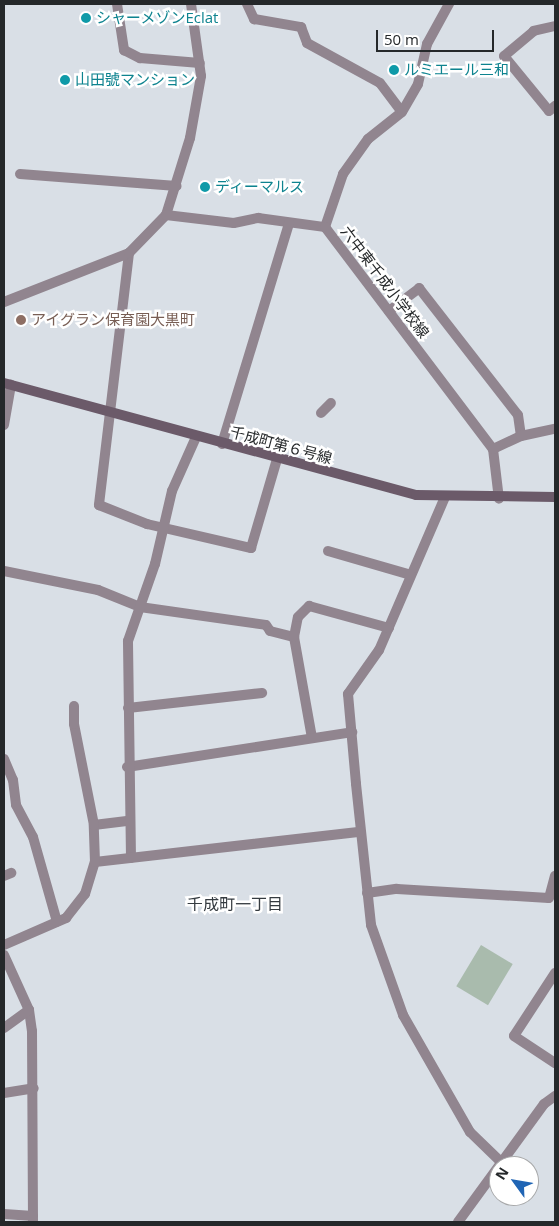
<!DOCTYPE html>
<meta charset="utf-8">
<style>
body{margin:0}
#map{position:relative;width:559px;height:1226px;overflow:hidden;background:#d9dfe6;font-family:"Open Sans","Noto Sans JP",sans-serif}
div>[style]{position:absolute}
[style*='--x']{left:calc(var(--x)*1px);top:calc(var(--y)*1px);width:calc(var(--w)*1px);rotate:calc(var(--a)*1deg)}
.green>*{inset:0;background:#a9bbad;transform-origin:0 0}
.street>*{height:10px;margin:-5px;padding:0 5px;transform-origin:5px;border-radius:5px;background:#91858f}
.secondary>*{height:10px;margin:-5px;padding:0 5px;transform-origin:5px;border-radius:5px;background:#6b5a69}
.dots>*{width:14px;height:14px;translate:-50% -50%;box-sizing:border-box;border:2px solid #fff;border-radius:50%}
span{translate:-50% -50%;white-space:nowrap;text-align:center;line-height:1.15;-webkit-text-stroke:5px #fff;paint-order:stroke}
.culture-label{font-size:15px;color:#0d838f}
.left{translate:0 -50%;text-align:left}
.street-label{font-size:15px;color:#25282a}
.education-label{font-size:15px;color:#785e54}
.neighbourhood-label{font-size:16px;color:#353b40}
.frame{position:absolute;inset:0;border:5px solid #25282a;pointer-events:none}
.north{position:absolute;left:489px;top:1156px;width:50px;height:50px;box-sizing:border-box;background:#fff;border:1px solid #a8a9aa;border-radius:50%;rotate:302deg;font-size:14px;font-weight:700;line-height:20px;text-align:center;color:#25282a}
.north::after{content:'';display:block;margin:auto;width:18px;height:22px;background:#2065b5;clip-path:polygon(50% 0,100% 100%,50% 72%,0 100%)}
.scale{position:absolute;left:376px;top:30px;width:118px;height:22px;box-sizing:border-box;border:2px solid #25282a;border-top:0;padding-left:6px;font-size:15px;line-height:18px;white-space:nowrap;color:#25282a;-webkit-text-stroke:4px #fff;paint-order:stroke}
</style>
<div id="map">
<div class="green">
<i style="left:481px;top:945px;width:37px;height:48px;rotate:31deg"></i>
</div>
<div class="street">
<i style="--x:117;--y:4;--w:47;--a:81.3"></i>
<i style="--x:124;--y:50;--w:18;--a:27"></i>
<i style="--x:140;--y:58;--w:60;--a:4.8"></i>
<i style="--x:247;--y:4;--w:17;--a:65"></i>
<i style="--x:254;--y:19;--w:48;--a:9.7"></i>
<i style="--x:301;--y:27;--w:17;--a:69"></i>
<i style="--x:307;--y:43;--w:83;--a:28.7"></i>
<i style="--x:380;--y:83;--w:36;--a:53"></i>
<i style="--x:555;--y:26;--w:22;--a:167"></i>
<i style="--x:534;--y:31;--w:39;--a:140"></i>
<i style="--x:504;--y:56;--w:71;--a:50.7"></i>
<i style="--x:549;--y:111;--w:8;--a:-40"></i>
<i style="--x:20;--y:174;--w:157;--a:4.4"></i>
<i style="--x:166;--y:215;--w:81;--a:-72.7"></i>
<i style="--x:190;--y:138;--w:63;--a:-79.9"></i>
<i style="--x:201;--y:76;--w:73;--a:-97.9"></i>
<i style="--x:325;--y:227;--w:56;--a:-71.2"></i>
<i style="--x:343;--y:174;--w:43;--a:-54.5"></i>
<i style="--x:368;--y:139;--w:43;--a:-38.5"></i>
<i style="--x:402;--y:112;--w:32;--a:-60"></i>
<i style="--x:418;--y:84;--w:41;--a:-77.3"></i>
<i style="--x:427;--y:44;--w:46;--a:-61.2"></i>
<i style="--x:129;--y:253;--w:254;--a:96.8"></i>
<i style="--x:99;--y:505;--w:52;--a:21.6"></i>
<i style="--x:147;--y:524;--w:107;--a:13"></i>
<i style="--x:251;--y:548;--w:93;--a:-73.7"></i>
<i style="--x:4;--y:302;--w:134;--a:-21.4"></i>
<i style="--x:129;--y:253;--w:53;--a:-45.8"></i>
<i style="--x:166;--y:215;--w:68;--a:6.7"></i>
<i style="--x:234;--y:223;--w:25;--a:-12"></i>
<i style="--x:258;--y:218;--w:68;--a:7.7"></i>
<i style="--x:325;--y:227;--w:278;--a:52.9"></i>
<i style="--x:493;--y:449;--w:50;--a:83.2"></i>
<i style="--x:389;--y:311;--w:38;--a:-37"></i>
<i style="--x:419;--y:288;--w:161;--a:52.1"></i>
<i style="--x:518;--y:415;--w:21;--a:82"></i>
<i style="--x:321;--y:413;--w:14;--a:-45"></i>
<i style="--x:4;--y:425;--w:41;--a:-80.1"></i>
<i style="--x:222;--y:444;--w:231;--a:-73.1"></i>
<i style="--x:493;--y:449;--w:31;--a:-25"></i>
<i style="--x:521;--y:436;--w:35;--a:-12"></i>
<i style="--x:445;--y:497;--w:167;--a:113.3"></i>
<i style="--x:379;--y:650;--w:54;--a:125.2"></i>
<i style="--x:348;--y:694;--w:90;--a:84.9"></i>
<i style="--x:356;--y:784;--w:142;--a:83.9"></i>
<i style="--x:371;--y:925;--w:96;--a:70.4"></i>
<i style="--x:403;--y:1015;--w:135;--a:60.2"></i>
<i style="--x:470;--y:1132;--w:43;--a:44.1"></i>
<i style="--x:328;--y:551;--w:86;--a:16.1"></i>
<i style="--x:4;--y:571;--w:96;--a:11.4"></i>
<i style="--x:98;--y:590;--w:45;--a:22"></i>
<i style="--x:140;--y:607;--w:127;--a:8.1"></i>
<i style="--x:266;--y:625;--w:7;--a:56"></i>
<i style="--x:270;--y:631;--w:25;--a:14"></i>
<i style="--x:128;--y:708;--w:135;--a:-6.4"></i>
<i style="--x:312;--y:738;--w:103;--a:-100.1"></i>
<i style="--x:294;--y:637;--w:20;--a:-79"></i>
<i style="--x:298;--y:617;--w:16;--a:-45"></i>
<i style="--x:309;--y:606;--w:83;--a:15.4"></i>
<i style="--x:4;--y:759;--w:23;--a:67"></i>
<i style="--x:13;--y:780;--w:25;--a:83"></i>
<i style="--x:16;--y:805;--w:36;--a:62"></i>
<i style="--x:33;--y:837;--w:88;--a:74.2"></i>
<i style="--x:127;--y:767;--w:228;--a:-8.8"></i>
<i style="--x:94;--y:825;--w:35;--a:-7"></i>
<i style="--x:131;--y:858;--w:217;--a:-90.8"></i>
<i style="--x:128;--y:641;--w:82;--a:-70.7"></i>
<i style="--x:155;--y:564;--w:75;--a:-76.9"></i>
<i style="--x:172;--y:491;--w:59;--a:-66"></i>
<i style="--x:95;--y:862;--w:267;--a:-6.5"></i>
<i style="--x:4;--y:876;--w:8;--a:-23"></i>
<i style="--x:367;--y:893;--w:30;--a:-8"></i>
<i style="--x:397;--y:889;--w:152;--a:3.4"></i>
<i style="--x:549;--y:898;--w:23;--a:-75"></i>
<i style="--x:4;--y:945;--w:68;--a:-23.5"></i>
<i style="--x:66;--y:918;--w:31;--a:-52"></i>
<i style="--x:85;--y:894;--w:34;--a:-73"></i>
<i style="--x:95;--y:862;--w:37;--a:-92"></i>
<i style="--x:94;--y:825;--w:103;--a:-101.2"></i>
<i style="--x:74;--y:724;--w:18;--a:-90"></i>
<i style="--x:4;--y:955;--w:60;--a:65.6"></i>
<i style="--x:29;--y:1010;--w:21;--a:82"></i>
<i style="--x:32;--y:1031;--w:191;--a:89.7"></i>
<i style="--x:555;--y:973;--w:75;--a:123.1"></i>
<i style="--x:514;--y:1036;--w:49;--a:33.4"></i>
<i style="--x:4;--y:1028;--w:31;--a:-36"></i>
<i style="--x:4;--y:1093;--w:30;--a:-9"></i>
<i style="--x:4;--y:1214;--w:29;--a:4"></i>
<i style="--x:458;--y:1222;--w:146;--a:-53.9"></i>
<i style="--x:544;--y:1104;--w:14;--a:-36"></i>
</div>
<div class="secondary">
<i style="--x:4;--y:383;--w:427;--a:15.2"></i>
<i style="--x:416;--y:495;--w:139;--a:0.8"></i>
</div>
<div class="dots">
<i style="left:86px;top:18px;background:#0f9aa8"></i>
<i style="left:394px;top:70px;background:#0f9aa8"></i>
<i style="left:65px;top:80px;background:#0f9aa8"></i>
<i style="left:205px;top:187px;background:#0f9aa8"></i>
<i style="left:21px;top:320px;background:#8d6e63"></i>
</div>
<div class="culture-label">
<span class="left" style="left:96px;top:18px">シャーメゾンEclat</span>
<span class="left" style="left:404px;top:70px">ルミエール三和</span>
<span class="left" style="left:75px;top:80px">山田號マンション</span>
<span class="left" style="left:215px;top:187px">ディーマルス</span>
</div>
<div class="street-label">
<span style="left:385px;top:282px;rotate:53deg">六中東千成小学校線</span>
<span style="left:281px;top:445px;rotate:15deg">千成町第６号線</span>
</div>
<div class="education-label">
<span class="left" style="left:31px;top:320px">アイグラン保育園大黒町</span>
</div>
<div class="neighbourhood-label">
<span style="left:235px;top:904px">千成町一丁目</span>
</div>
<div class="frame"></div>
<div class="north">N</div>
<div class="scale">50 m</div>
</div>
